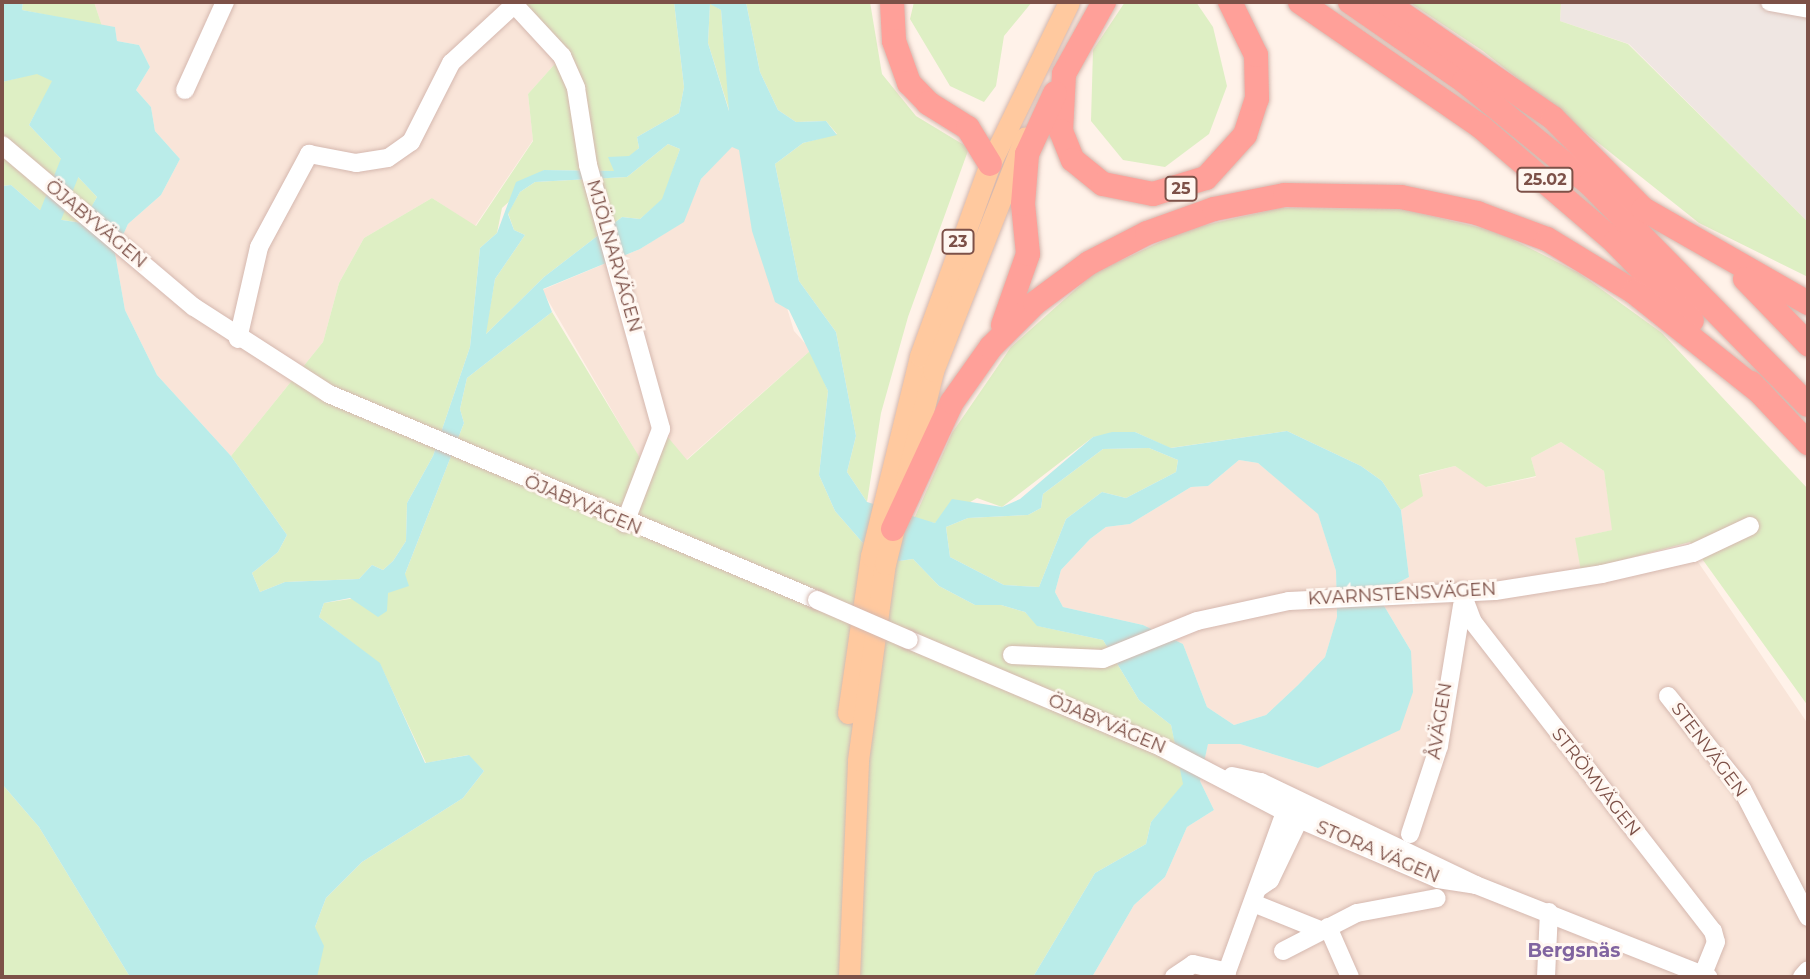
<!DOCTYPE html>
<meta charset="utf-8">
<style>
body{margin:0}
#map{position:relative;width:1810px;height:979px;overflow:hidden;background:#fff2e9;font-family:Montserrat,sans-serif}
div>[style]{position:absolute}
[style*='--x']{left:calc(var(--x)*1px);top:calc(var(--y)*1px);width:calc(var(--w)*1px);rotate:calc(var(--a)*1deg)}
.residential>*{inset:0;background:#f9e5d9}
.industrial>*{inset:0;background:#efe6e2}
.green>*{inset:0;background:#deefc4}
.water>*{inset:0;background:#baece9}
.river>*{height:23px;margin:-11.5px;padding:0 11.5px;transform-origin:11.5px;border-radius:11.5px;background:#baece9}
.roads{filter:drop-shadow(0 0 2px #d5b8af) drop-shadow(0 0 2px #d5b8af)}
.minor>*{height:18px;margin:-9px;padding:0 9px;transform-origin:9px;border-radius:9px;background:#fff}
.major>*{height:21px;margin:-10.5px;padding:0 10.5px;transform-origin:10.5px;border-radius:10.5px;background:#ffc99f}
.highway>*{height:24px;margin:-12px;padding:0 12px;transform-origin:12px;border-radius:12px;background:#ffa099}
.bridges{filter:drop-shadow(0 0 2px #d5b8af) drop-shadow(0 0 2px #d5b8af)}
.minor-bridge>*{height:18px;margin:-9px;padding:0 9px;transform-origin:9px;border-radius:9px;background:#fff}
span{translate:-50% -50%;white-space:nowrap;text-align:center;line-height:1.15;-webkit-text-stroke:6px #fff7f1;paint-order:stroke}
.shield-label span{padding:2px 5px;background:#fff7f1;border:2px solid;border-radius:5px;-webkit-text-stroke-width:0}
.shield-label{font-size:16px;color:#7d5148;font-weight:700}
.street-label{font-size:18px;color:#7d5148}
.neighbourhood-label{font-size:19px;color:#8064a0;font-weight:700}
.frame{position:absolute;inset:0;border:4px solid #7d5148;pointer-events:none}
</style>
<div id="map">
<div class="residential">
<i style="clip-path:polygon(94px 2px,512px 2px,562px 56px,528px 94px,533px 140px,475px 226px,432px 198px,364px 238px,339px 283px,323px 342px,231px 456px,157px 375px,125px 310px,115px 253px,128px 224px,161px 195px,180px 159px,155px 131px,151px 107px,136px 90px,150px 67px,139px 45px,117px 41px,115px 27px,102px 26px)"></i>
<i style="clip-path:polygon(732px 146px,739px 149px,794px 331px,811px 350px,686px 460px,661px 430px,646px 469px,542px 290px,640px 249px,683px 222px,701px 179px)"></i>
<i style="clip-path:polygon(1561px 442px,1604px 471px,1613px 530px,1576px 538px,1621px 565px,1696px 559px,1808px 724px,1808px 977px,1092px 977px,1134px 905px,1165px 877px,1187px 827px,1214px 810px,1200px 781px,1208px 743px,1240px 744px,1318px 768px,1350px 750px,1411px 651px,1377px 594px,1409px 577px,1401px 510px,1422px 496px,1418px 476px,1455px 466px,1487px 487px,1536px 477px,1531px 458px)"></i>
<i style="clip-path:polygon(1239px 460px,1258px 463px,1318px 513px,1336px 571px,1337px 618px,1325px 657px,1298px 685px,1266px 715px,1234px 725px,1207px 707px,1183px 644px,1143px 625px,1063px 607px,1055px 592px,1061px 570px,1090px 539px,1106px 527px,1130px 524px,1191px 487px,1208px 486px)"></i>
</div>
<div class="industrial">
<i style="clip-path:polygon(1561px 2px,1808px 2px,1808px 222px,1629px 44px,1560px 21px)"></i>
</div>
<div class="green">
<i style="clip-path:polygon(23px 2px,94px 2px,102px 26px,22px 10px)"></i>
<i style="clip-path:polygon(512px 2px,674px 2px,684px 87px,679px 113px,637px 137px,639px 148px,614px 171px,544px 170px,502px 208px,497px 233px,480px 248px,470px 347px,433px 456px,407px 503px,406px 541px,393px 561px,383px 570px,372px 565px,359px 579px,285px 582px,260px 592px,252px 573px,278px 552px,287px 535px,231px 456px,323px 342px,339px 283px,364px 238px,432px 198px,476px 226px,533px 141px,528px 94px,562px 56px)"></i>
<i style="clip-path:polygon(746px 2px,870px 2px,882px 74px,916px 116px,969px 148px,908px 317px,881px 413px,867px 502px,847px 472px,856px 436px,836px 332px,799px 281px,775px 164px,803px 143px,837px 134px,826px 121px,796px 122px,778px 110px,760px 72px)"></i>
<i style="clip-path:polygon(914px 2px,1032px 2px,1004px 36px,996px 86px,984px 102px,950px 86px,910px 19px)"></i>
<i style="clip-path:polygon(1125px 2px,1196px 2px,1213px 27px,1227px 86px,1209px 134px,1165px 167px,1123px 160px,1091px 121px,1093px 50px)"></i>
<i style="clip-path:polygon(1409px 2px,1561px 2px,1560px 21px,1628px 44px,1808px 222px,1808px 277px,1699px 223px,1483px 51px)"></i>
<i style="clip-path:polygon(710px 3px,721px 10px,730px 113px,708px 43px)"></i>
<i style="clip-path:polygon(37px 73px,53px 81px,29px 125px,97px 197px,83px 223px,49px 218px,11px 185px,2px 186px,2px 82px)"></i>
<i style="clip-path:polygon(668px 144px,680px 149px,663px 199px,640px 219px,622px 217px,544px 277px,485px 335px,495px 279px,525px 235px,514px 230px,508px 213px,520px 192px,535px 182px,627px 177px)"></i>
<i style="clip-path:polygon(1280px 208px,1403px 209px,1498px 232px,1579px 273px,1662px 333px,1808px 489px,1808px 706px,1690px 542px,1581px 571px,1575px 538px,1612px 530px,1604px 471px,1561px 442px,1531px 458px,1536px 476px,1486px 487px,1455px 466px,1419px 475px,1423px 496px,1401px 510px,1382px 481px,1361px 466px,1287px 431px,1170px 448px,1135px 432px,1093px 437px,1002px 507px,977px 498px,935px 523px,914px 519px,952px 433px,1011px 347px,1094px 273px,1188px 229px)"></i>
<i style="clip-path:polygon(552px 312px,646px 468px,661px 429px,687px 460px,811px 350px,828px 391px,819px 475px,835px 511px,862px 542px,899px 561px,913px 559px,939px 586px,975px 605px,1001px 605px,1025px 612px,1038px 626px,1103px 640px,1139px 700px,1171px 725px,1184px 784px,1151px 822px,1146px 844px,1095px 873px,1033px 977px,317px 977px,315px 927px,326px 898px,362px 862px,463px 798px,484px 771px,468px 755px,426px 763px,380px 664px,319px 617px,324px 603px,388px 593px,405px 574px,464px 423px,460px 409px,467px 378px)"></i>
<i style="clip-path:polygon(1149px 448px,1178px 460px,1176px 472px,1126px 498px,1102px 492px,1066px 519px,1039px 587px,1004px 585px,950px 557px,946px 527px,968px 518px,1028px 515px,1041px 508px,1043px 494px,1103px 449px)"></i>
<i style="clip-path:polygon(2px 784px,39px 827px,130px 977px,2px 977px)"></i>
</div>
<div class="water">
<i style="clip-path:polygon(evenodd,2px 2px,23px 2px,22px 10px,115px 27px,117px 41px,139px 45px,150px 67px,136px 90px,151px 107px,155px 131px,180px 159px,161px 195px,128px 224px,115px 253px,125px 310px,157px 375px,231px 456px,287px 535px,278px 552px,252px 573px,260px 592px,285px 582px,359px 579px,372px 565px,383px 570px,393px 561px,406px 541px,407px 503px,433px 456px,470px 347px,480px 248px,497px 233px,516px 182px,544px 170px,614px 171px,608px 157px,629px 156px,639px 148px,637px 137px,679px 113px,684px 87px,674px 2px,746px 2px,760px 72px,778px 110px,796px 122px,826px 121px,837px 135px,803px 143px,775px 164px,799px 281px,836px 332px,856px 436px,847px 472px,867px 502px,935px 523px,952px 499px,1002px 507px,1020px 499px,1093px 437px,1112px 432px,1135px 432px,1171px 448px,1287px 431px,1361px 466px,1382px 481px,1401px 510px,1409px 577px,1377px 594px,1411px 651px,1413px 692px,1400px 730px,1318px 768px,1240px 744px,1208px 744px,1200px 781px,1214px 810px,1187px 827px,1165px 877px,1134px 905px,1092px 977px,1033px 977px,1095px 873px,1146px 844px,1151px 822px,1183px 784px,1171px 725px,1139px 700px,1103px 640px,1037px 626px,1025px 612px,1001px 605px,975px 605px,939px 586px,913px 559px,899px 561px,862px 542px,835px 511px,819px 475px,828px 391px,789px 310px,775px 302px,752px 231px,739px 150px,732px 147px,701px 179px,684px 222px,640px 249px,543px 289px,552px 312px,467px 378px,460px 409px,464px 423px,405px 574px,409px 586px,388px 593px,387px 611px,378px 617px,350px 598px,324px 603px,319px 617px,380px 663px,425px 763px,469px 755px,484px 771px,463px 798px,362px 862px,326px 898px,315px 927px,324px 946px,317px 977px,130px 977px,39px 827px,2px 784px,2px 186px,11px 185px,49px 218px,82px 223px,97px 197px,29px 125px,52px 81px,37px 74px,2px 82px,2px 2px,710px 4px,721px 10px,729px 111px,708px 43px,710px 4px,2px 2px,668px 144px,680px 149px,662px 199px,640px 219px,622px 217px,544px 277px,486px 334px,495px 279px,525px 235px,514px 230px,508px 214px,520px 192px,535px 182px,627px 177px,668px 144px,2px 2px,1149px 448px,1178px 460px,1176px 472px,1126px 498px,1102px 492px,1066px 519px,1039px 587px,1004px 585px,950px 557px,946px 527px,968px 518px,1028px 515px,1041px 508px,1043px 494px,1103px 449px,1149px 448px,2px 2px,1239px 460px,1258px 463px,1318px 514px,1336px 571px,1337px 617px,1325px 657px,1298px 685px,1266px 715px,1234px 725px,1207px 707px,1183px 644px,1143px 625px,1063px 607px,1055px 592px,1061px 570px,1090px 539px,1106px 527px,1130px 524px,1191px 487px,1208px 486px,1239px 460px)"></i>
</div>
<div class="river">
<i style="--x:37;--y:247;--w:112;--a:-68"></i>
</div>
<div class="roads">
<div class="minor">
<i style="--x:512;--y:2;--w:74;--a:47.2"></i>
<i style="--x:562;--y:56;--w:35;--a:66"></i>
<i style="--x:576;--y:88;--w:78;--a:81.1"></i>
<i style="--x:588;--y:165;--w:274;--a:74.5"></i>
<i style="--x:661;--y:429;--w:101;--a:111"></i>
<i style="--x:1770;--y:2;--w:39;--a:10"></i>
<i style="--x:185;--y:90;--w:97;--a:-65.6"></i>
<i style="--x:2;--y:145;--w:251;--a:40.2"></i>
<i style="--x:194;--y:307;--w:161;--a:32.8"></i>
<i style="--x:329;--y:394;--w:530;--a:22.89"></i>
<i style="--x:238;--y:339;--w:94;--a:-77.1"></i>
<i style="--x:259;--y:247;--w:106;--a:-61.7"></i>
<i style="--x:309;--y:154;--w:48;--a:10.8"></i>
<i style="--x:356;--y:163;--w:32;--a:-9"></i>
<i style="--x:388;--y:158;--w:28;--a:-35"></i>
<i style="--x:411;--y:142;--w:89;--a:-63.1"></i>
<i style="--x:451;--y:63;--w:87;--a:-42.7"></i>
<i style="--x:1461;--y:591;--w:33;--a:69"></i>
<i style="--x:1473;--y:622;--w:391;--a:52.2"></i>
<i style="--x:1713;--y:931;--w:11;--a:75"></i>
<i style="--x:1716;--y:942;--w:35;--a:112"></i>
<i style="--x:909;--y:640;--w:274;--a:23"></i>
<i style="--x:1161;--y:747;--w:156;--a:27.6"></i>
<i style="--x:1299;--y:819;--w:151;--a:23.3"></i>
<i style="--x:1438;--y:879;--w:38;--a:9"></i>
<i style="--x:1012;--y:655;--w:91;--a:2.5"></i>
<i style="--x:1103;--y:659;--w:101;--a:-22"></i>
<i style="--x:1197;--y:621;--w:94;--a:-12.3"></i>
<i style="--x:1289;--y:601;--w:206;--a:-2.8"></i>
<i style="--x:1495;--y:591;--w:108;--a:-9"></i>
<i style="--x:1602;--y:574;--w:93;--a:-13"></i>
<i style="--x:1693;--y:553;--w:63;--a:-25.3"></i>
<i style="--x:1668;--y:696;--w:119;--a:51.5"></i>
<i style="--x:1742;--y:789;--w:144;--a:62.7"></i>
<i style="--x:1232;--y:776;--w:30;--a:12"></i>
<i style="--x:1261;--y:782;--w:238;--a:25.6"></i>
<i style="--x:1476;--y:885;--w:250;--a:21.6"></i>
<i style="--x:1410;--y:834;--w:93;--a:-71.8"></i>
<i style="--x:1439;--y:746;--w:143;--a:-80.7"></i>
<i style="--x:1260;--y:887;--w:12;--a:-35"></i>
<i style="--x:1270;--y:880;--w:79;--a:-64.4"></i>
<i style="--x:1253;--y:903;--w:72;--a:21.9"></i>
<i style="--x:1328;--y:927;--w:55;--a:66.3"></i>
<i style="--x:1283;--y:951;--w:83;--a:-27.2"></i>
<i style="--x:1357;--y:913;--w:81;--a:-10.6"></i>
<i style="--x:1174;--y:977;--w:23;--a:-34"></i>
<i style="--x:1193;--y:964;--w:35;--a:13"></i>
<i style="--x:1225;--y:977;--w:187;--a:-70"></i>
<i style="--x:1546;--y:977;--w:65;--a:-87.4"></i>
<i style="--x:1802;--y:977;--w:9;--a:-49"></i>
</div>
<div class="major">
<i style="--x:848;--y:713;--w:159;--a:-81.7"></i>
<i style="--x:871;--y:556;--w:206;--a:-76.2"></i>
<i style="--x:920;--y:356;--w:204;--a:-70"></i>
<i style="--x:990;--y:164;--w:180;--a:-64"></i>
<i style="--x:849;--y:977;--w:217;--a:-87.6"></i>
<i style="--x:858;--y:760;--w:198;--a:-82.2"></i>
<i style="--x:885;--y:564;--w:199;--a:-76"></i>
<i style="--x:933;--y:371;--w:251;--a:-68.5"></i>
</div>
<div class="highway">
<i style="--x:892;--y:2;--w:39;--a:87"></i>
<i style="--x:894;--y:41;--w:45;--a:70.3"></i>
<i style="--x:909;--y:83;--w:28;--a:46"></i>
<i style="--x:928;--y:103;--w:47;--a:32"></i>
<i style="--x:968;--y:128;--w:42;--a:58.6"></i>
<i style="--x:1104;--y:2;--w:82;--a:119.1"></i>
<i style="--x:1064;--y:74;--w:57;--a:93"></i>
<i style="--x:1061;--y:131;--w:31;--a:68"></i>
<i style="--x:1073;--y:160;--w:38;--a:39"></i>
<i style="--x:1103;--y:184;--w:51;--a:11.3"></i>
<i style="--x:1153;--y:194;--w:55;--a:-16.8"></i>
<i style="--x:1206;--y:178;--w:58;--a:-47.8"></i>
<i style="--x:1245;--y:135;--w:38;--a:-72"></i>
<i style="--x:1257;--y:99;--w:44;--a:-91.3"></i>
<i style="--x:1256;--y:55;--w:59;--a:-116.1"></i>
<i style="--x:1300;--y:2;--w:220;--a:34.6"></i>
<i style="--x:1481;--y:127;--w:177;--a:40.6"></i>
<i style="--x:1615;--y:242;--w:110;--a:45.7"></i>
<i style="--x:1350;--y:2;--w:139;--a:34.7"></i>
<i style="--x:1464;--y:81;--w:163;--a:39.3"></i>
<i style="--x:1590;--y:184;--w:310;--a:45.4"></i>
<i style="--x:1385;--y:2;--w:204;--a:34.6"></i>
<i style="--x:1553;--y:118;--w:128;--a:45.3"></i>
<i style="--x:1643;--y:209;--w:190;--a:29.7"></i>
<i style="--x:1745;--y:279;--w:91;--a:45.9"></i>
<i style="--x:1003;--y:325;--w:75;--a:-70.6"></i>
<i style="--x:1028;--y:254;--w:50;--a:-95.7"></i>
<i style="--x:1023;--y:204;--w:50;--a:-85.4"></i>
<i style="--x:1027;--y:154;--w:67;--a:-65.3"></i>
<i style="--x:1751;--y:383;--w:83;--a:46.5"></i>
<i style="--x:893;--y:529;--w:140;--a:-65.1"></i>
<i style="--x:952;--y:402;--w:67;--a:-54.7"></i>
<i style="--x:991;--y:347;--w:62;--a:-45"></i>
<i style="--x:1035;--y:303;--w:67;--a:-36.5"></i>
<i style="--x:1089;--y:263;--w:65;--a:-27.3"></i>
<i style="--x:1147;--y:233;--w:71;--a:-19.7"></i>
<i style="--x:1214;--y:209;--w:72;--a:-11.2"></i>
<i style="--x:1285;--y:195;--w:116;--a:1"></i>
<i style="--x:1401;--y:197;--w:78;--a:11.9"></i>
<i style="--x:1477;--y:213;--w:75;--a:20.4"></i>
<i style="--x:1547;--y:239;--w:102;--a:31.3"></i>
<i style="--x:1634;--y:292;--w:162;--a:38.5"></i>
</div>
</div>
<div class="bridges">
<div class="minor-bridge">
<i style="--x:817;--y:600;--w:100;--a:23.5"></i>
</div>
</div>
<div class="shield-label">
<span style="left:1545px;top:180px">25.02</span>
<span style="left:1181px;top:189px">25</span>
<span style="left:958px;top:242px">23</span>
</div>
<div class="street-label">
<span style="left:96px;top:224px;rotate:40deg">ÖJABYVÄGEN</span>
<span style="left:614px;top:256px;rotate:74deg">MJÖLNARVÄGEN</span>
<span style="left:583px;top:505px;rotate:23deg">ÖJABYVÄGEN</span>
<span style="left:1402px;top:594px;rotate:-3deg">KVARNSTENSVÄGEN</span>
<span style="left:1440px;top:721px;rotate:-81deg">ÅVÄGEN</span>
<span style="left:1107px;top:724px;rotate:23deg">ÖJABYVÄGEN</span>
<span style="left:1709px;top:750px;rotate:53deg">STENVÄGEN</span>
<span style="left:1596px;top:782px;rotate:52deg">STRÖMVÄGEN</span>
<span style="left:1378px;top:852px;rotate:23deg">STORA VÄGEN</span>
</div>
<div class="neighbourhood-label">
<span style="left:1574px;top:951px">Bergsnäs</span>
</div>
<div class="frame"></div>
</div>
